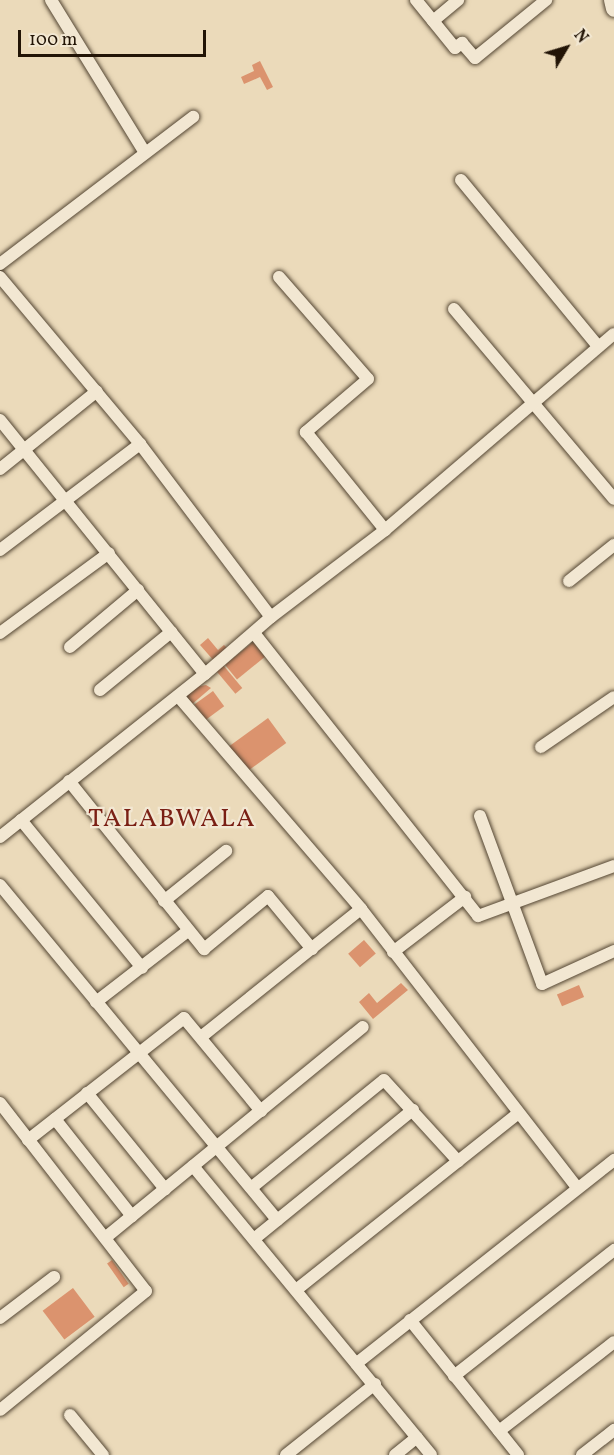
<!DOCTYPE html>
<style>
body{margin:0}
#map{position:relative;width:614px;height:1455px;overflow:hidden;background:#ebdaba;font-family:Vollkorn,serif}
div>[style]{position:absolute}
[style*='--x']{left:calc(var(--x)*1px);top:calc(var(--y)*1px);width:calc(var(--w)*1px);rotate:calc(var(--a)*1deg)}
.building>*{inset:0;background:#db936e;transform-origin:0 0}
.roads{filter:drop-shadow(0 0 2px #544633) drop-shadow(0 0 2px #544633)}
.minor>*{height:12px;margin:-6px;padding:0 6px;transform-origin:6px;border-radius:6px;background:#f2e7d2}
.secondary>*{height:16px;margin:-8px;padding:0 8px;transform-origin:8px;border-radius:8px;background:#f2e7d2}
span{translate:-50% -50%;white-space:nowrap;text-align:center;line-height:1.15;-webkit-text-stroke:4.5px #f2e7d2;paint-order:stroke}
.neighbourhood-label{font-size:26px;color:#7a1f14;letter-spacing:1.5px}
.north{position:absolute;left:536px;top:18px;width:60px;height:60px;-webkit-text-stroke:4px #f2e7d2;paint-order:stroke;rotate:52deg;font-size:16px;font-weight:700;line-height:24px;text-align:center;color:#221406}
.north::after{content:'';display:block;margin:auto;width:21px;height:27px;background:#221406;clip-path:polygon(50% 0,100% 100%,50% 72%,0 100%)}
.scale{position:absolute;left:18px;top:30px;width:188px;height:27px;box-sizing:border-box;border:3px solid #221406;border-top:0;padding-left:8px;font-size:18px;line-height:21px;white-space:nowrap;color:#221406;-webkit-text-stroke:4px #f2e7d2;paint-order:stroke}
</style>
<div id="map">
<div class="building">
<i style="clip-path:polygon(260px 61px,273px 87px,267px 90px,260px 77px,244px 84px,241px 77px,254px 71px,252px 65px)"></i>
<i style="clip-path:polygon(208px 638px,218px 650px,224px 645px,229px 650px,215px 662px,200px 645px)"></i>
<i style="left:253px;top:642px;width:19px;height:36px;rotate:51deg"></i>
<i style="left:223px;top:665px;width:30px;height:9px;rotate:50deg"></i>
<i style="clip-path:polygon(206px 685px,211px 688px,191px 705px,184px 697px,195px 687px)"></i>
<i style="left:213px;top:691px;width:19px;height:23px;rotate:54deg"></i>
<i style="left:268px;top:718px;width:31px;height:51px;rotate:54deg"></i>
<i style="left:364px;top:940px;width:18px;height:21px;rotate:49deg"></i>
<i style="clip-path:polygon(401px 983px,408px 990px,373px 1019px,359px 1002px,369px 993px,377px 1003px)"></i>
<i style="left:579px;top:985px;width:13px;height:24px;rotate:67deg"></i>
<i style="left:112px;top:1260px;width:29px;height:6px;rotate:55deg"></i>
<i style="left:73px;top:1288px;width:36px;height:38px;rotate:53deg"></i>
</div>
<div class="roads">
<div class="minor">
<i style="--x:51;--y:0;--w:177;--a:58.4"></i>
<i style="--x:416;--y:0;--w:62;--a:50.9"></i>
<i style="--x:455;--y:48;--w:9;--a:-36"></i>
<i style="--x:462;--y:43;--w:20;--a:49"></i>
<i style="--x:475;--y:58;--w:92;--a:-39.2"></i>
<i style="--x:433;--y:21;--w:33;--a:-40"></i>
<i style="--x:461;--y:180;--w:214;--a:50.5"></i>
<i style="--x:0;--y:264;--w:243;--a:-37.3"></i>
<i style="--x:0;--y:277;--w:218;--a:50"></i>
<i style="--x:140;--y:444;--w:217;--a:52.9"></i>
<i style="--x:279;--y:277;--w:135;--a:48.9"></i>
<i style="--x:368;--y:379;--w:82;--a:139.5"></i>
<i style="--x:306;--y:432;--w:126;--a:51.1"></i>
<i style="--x:454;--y:309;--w:248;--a:49.9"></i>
<i style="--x:0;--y:420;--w:326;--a:51.1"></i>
<i style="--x:0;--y:469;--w:124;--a:-38.8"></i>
<i style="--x:0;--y:550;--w:176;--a:-37.1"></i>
<i style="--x:569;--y:581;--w:58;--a:-38.7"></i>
<i style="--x:0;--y:633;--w:135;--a:-36.3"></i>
<i style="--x:254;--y:633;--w:361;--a:51.6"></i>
<i style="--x:478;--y:916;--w:145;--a:-20.2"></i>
<i style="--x:70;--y:647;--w:89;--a:-40"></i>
<i style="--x:100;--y:690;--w:92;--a:-39.2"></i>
<i style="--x:178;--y:696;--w:281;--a:49.3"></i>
<i style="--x:361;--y:909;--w:352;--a:52.2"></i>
<i style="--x:541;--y:747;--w:88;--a:-34.4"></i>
<i style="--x:69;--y:781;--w:216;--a:51.2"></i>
<i style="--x:204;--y:949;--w:83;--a:-39.6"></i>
<i style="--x:268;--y:896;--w:69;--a:50.3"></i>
<i style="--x:480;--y:816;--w:179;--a:69.7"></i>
<i style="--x:542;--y:984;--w:79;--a:-24.6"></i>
<i style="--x:21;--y:820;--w:191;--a:50.7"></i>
<i style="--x:0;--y:837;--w:262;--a:-38.5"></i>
<i style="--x:205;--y:674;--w:87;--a:-40.8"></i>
<i style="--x:271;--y:617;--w:143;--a:-37.3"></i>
<i style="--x:385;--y:530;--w:301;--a:-40.6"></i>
<i style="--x:0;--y:885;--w:435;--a:50.4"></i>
<i style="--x:164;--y:901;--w:80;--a:-38.9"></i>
<i style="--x:393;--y:952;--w:91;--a:-37.4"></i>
<i style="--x:96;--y:1002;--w:116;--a:-37.7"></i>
<i style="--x:201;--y:1037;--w:205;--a:-38.7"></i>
<i style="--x:87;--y:1093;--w:124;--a:50.9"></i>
<i style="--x:0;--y:1103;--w:238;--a:52.2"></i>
<i style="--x:146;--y:1291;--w:188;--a:140.8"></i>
<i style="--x:55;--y:1119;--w:124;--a:51.6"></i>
<i style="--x:28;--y:1140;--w:198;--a:-38"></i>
<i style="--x:184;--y:1018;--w:121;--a:50.4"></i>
<i style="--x:193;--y:1166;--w:374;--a:50.5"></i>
<i style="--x:251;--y:1188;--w:171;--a:-39.1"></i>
<i style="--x:384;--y:1080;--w:110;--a:47.6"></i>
<i style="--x:105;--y:1238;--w:333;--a:-39.3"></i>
<i style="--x:254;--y:1239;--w:205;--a:-39.1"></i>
<i style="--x:296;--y:1290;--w:283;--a:-38.5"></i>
<i style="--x:0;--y:1318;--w:68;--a:-37.2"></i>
<i style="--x:410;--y:1320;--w:173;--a:51.3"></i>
<i style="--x:357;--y:1363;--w:328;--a:-38.3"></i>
<i style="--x:454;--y:1376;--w:204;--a:-38.2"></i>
<i style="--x:70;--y:1415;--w:52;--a:50.5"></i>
<i style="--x:499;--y:1431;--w:145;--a:-37.7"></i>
<i style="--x:286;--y:1455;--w:114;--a:-38.6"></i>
<i style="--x:395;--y:1455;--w:28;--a:-39"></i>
<i style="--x:582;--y:1455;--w:41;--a:-38"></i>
</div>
<div class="secondary">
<i style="--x:612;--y:0;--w:9;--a:77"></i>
</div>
</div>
<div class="neighbourhood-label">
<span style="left:172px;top:820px">TALABWALA</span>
</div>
<div class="north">N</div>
<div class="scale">100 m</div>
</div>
